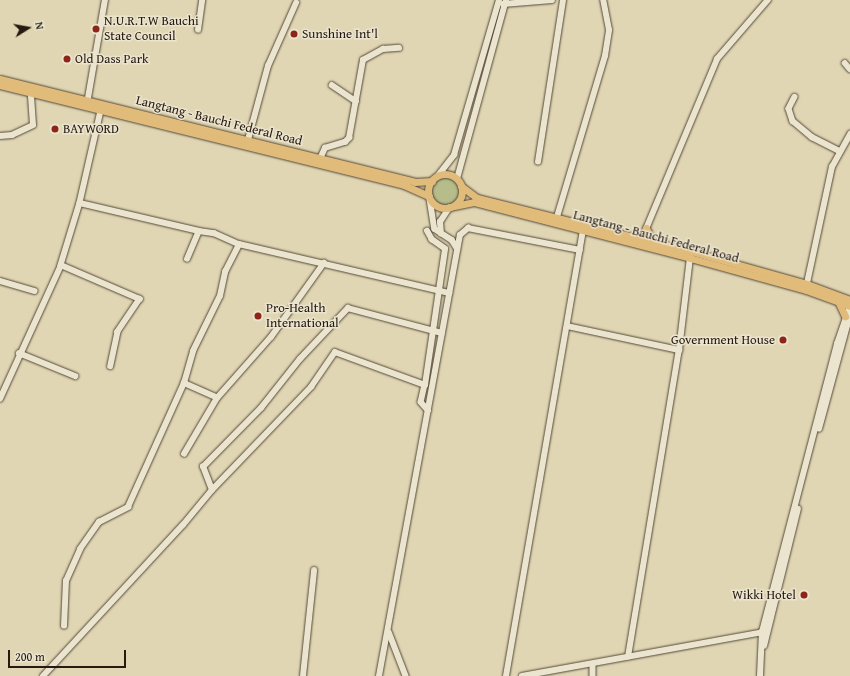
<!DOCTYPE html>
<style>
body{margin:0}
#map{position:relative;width:850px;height:676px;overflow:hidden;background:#e0d6b3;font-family:"Gentium Book Plus",serif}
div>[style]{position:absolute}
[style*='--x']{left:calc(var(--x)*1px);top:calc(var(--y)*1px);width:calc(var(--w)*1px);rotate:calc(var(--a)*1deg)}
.green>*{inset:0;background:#b6bd8a}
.round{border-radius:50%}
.roads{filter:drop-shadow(0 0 1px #544839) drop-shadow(0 0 1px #544839)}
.minor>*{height:5.5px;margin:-2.75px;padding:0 2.75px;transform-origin:2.75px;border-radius:2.75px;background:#ebe4ce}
.major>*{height:7px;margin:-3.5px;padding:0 3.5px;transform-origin:3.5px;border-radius:3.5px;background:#e0bb7a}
.major>.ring{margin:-3.5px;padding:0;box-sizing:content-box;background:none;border:7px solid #e0bb7a;border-radius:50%}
.dots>*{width:11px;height:11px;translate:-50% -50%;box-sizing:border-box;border:2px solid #ebe4ce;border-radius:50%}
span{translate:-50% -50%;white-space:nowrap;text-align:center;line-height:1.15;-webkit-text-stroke:3px #ebe4ce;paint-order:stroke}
.poi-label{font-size:13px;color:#251910}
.left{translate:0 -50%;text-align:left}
.right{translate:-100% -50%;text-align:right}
.street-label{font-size:13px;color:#251910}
.north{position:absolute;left:8px;top:8px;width:40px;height:40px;-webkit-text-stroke:3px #ebe4ce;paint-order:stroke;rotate:79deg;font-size:11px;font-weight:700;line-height:16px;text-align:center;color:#251910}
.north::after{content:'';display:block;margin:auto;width:14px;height:18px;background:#251910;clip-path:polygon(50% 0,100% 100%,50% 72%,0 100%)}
.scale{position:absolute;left:8px;top:650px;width:118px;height:18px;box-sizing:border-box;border:2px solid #251910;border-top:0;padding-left:5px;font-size:12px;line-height:14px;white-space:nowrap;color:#251910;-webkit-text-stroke:3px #ebe4ce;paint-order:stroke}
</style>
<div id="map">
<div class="green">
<i class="round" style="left:430px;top:176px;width:30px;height:30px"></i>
</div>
<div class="roads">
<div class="minor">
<i style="--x:503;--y:4;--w:49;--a:-4.7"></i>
<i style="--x:198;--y:30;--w:30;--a:-82"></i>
<i style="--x:845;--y:63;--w:8;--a:50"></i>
<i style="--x:332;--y:85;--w:29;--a:34"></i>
<i style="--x:795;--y:97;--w:13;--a:117"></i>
<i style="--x:789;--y:109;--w:13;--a:72"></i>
<i style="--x:793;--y:121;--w:25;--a:40"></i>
<i style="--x:812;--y:137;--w:31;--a:27"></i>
<i style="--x:87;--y:104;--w:106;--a:-80.2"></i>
<i style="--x:101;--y:111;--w:94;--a:102.9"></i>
<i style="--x:80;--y:203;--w:65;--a:107"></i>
<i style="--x:61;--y:265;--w:86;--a:23.3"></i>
<i style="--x:140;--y:299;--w:40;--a:124"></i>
<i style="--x:118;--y:332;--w:35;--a:102"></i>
<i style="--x:0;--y:136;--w:12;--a:-5"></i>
<i style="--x:12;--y:135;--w:23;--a:-25"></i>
<i style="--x:33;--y:125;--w:31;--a:-94"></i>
<i style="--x:248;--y:140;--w:77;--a:-74.9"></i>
<i style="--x:268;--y:66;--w:69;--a:-66"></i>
<i style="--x:320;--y:159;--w:12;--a:-66"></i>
<i style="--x:325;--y:148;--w:21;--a:-17"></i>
<i style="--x:345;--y:142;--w:6;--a:-45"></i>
<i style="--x:349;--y:138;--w:79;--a:-79.8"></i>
<i style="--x:363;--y:60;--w:23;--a:-29"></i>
<i style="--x:383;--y:49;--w:16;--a:-4"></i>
<i style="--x:538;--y:162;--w:164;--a:-81.2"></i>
<i style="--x:437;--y:177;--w:28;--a:-52"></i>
<i style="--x:454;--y:155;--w:161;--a:-73.8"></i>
<i style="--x:457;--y:179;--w:186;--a:-74.7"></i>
<i style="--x:430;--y:199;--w:30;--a:81"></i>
<i style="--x:435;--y:229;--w:20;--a:33"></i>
<i style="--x:452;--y:240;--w:9;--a:58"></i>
<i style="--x:80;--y:203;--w:122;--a:13.2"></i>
<i style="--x:557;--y:217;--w:168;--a:-73.4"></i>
<i style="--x:605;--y:56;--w:26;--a:-81"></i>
<i style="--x:609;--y:30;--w:31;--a:-101"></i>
<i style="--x:441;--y:234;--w:12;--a:-95"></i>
<i style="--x:440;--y:222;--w:17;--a:-57"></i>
<i style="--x:641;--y:241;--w:197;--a:-67.3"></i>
<i style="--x:717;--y:59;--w:78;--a:-49.2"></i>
<i style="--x:187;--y:259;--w:30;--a:-67"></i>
<i style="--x:199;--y:231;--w:15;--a:8"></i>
<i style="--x:214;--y:233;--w:27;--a:24"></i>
<i style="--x:239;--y:244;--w:216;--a:13.1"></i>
<i style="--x:0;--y:281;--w:36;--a:16"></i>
<i style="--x:806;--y:288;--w:124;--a:-77.9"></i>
<i style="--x:832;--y:167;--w:38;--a:-61"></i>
<i style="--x:567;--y:326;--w:115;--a:12.1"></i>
<i style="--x:19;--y:353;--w:61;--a:22.3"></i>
<i style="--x:425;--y:385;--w:137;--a:-81.6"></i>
<i style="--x:445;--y:249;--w:16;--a:-145"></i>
<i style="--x:432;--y:240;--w:10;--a:-119"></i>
<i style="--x:217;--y:398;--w:36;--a:-156"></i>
<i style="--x:184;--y:383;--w:33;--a:-74"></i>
<i style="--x:193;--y:351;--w:61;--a:-63.9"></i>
<i style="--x:220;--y:296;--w:25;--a:-78"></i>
<i style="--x:225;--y:272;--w:31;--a:-63"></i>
<i style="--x:0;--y:399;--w:147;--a:-65.5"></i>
<i style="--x:819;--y:429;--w:118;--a:-74.8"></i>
<i style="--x:184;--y:454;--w:65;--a:-59.5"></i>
<i style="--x:217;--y:398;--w:81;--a:-48.5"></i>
<i style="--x:271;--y:337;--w:91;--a:-54.4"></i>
<i style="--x:212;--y:490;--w:25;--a:-111"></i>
<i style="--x:203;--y:467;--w:83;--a:-45.5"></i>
<i style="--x:261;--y:408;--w:63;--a:-51.5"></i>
<i style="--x:300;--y:359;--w:70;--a:-46.7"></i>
<i style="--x:348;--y:308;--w:97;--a:14.9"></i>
<i style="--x:64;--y:626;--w:45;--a:-87.5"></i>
<i style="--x:66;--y:581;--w:35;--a:-66"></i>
<i style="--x:80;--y:549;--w:33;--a:-55"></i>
<i style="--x:99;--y:522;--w:33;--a:-27"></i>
<i style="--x:128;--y:507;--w:136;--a:-65.7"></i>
<i style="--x:389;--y:632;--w:47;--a:68.9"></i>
<i style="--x:764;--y:646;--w:141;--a:-76.1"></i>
<i style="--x:628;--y:657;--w:311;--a:-80.6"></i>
<i style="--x:679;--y:350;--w:93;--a:-83.2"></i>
<i style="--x:593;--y:664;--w:12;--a:90"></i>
<i style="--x:43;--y:676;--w:206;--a:-47.2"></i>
<i style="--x:183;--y:525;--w:45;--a:-50.4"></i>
<i style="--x:212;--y:490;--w:143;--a:-46.1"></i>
<i style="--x:311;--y:387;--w:42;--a:-55.6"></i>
<i style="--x:335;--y:352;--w:96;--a:20.1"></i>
<i style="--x:425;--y:385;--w:17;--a:103"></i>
<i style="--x:421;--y:402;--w:11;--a:49"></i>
<i style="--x:303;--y:676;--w:106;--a:-84"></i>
<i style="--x:379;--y:676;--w:448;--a:-79.6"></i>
<i style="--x:460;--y:235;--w:11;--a:-41"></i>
<i style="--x:468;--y:228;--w:114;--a:11.1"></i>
<i style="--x:506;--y:676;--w:455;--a:-80.2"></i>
<i style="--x:522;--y:676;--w:246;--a:-10.3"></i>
<i style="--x:760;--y:676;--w:44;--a:-87.4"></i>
<i style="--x:762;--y:632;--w:298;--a:-75.4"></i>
<i style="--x:837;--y:344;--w:39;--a:-71"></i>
</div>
<div class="major">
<i style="--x:0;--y:79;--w:428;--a:13.9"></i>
<i style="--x:415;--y:182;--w:17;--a:-3"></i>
<i style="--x:0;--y:85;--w:416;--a:13.9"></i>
<i style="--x:404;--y:185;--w:27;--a:24"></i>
<i class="ring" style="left:428px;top:174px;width:27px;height:27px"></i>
<i style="--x:461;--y:186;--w:20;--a:37"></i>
<i style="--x:477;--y:198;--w:219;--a:14"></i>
<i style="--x:690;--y:251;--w:122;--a:15.8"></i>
<i style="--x:807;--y:284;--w:46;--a:20.4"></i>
<i style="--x:454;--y:206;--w:20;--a:-11"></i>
<i style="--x:474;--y:202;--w:223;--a:14.5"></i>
<i style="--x:690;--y:258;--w:120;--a:15.4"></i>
<i style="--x:806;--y:290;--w:47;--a:20"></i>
<i style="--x:646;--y:228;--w:14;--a:65"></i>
<i style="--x:838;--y:301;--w:17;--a:65"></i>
</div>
</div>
<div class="dots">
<i style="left:96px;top:29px;background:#8f2418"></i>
<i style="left:294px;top:34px;background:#8f2418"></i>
<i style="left:67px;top:59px;background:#8f2418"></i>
<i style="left:55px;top:129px;background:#8f2418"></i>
<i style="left:258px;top:316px;background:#8f2418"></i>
<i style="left:783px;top:340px;background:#8f2418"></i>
<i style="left:804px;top:595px;background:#8f2418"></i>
</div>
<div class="poi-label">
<span class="left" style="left:104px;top:29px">N.U.R.T.W Bauchi<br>State Council</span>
<span class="left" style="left:302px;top:34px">Sunshine Int'l</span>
<span class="left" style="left:75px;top:59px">Old Dass Park</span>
<span class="left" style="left:63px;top:129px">BAYWORD</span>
<span class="left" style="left:266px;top:316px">Pro-Health<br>International</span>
<span class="right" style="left:775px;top:340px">Government House</span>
<span class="right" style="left:796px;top:595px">Wikki Hotel</span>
</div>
<div class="street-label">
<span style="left:219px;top:121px;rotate:14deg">Langtang - Bauchi Federal Road</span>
<span style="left:656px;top:237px;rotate:15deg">Langtang - Bauchi Federal Road</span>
</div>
<div class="north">N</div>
<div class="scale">200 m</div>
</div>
